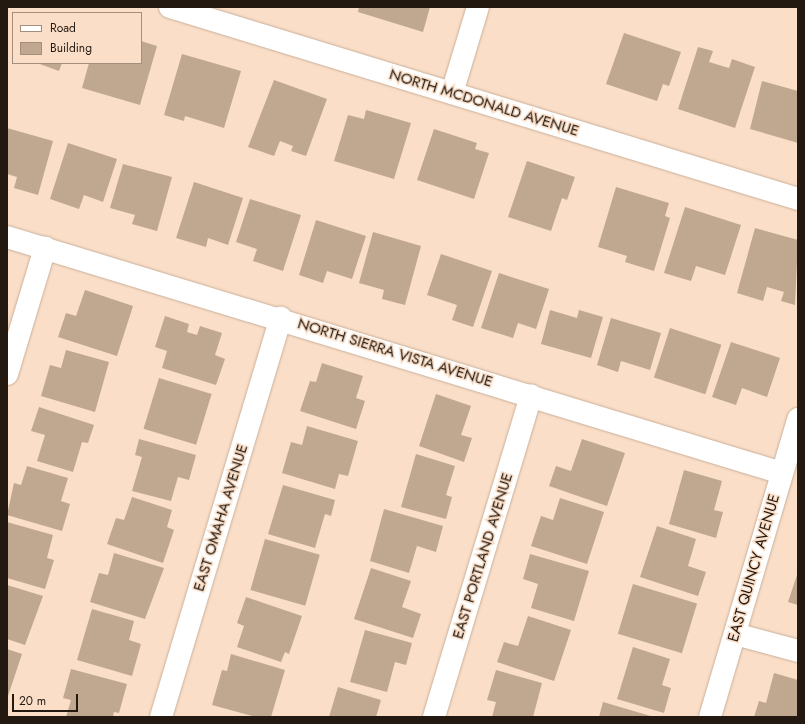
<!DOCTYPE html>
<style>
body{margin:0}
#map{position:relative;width:805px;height:724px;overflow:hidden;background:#fadec7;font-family:Jost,sans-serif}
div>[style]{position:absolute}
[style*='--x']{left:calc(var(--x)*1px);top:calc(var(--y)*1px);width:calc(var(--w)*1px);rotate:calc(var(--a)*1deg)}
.building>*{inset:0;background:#c0a890;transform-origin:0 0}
.roads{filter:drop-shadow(0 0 1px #caaf9a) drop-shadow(0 0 1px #caaf9a)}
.street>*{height:22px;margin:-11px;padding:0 11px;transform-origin:11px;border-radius:11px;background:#fff}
span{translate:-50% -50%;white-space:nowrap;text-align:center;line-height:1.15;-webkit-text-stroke:3px #fadec7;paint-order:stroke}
.street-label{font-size:15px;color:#231911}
.frame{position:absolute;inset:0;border:8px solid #231911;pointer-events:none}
.legend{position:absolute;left:12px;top:12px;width:130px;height:52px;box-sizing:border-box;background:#fadec7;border:1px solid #a48f7e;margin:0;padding:5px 7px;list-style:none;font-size:12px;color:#231911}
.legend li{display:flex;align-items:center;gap:8px;height:20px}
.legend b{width:20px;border:1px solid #a48f7e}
.scale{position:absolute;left:12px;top:694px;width:66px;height:18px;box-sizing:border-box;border:2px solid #231911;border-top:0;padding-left:5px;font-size:12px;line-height:14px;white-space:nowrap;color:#231911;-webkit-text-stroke:3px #fadec7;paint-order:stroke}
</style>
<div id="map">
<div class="building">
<i style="clip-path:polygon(359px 7px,430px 7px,423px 32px,358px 12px)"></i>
<i style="clip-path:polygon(624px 33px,681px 52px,669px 86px,663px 84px,657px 101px,606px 84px)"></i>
<i style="clip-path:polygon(141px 41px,157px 46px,140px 105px,82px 88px,89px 63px,141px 63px)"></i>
<i style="clip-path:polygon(698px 47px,713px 51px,709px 62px,729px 68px,732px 59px,755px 67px,735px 128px,678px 109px)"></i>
<i style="clip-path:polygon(182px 54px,241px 71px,224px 128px,185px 116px,184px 121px,164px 115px)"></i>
<i style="clip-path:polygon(37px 63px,62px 63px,59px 71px)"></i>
<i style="clip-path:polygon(274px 80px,327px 99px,306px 156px,291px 151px,293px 146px,280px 141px,274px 156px,248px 147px)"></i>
<i style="clip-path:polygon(762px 81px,798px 91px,798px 143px,750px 129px)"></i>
<i style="clip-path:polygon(366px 110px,411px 123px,394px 179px,334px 161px,348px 115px,364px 119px)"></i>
<i style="clip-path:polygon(7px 128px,53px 141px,38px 195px,14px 188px,17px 177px,7px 174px)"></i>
<i style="clip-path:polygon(434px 129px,477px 143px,475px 149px,489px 153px,474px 199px,417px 180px)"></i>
<i style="clip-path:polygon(68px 143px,117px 159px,103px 202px,84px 195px,79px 209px,50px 199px)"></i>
<i style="clip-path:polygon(527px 161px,575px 177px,567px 200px,562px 198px,551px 231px,508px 217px)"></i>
<i style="clip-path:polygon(123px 164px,172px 177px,157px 231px,132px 224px,135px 215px,110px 208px)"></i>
<i style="clip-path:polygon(194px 182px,243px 198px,228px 245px,208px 238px,206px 247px,176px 238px)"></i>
<i style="clip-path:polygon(616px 187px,669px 203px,665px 216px,670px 218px,654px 271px,625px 262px,627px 256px,598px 247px)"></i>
<i style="clip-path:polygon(250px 199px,301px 215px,283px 271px,253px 261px,257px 249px,236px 242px)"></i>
<i style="clip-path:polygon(685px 207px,741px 225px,725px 275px,696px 266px,691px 281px,664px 273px)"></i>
<i style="clip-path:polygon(316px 220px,366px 236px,352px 279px,327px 271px,323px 283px,299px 275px)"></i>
<i style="clip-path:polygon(755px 228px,798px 240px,795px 305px,781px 301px,784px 292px,767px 287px,763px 301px,737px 293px)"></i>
<i style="clip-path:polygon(373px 232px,421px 246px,405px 305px,382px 299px,384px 290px,359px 283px)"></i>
<i style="clip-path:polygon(441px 254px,492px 271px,473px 327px,452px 320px,457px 305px,427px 295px)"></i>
<i style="clip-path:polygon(499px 273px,549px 289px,536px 329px,518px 323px,513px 338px,481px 328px)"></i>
<i style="clip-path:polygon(85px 290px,133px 306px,117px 356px,58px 337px,66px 313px,76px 316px)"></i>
<i style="clip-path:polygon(550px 310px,577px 318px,579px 310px,603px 317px,591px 358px,541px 344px)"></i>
<i style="clip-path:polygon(165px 316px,189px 324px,187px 332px,197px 335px,200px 326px,222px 333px,215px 355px,225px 359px,216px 385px,162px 368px,167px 351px,155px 347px)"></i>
<i style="clip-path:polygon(611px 318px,661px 333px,650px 370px,621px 361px,618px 372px,597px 365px)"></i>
<i style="left:670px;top:328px;width:54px;height:52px;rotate:18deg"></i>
<i style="clip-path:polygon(731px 342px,780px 358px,767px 397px,742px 388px,736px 405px,712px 397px)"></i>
<i style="clip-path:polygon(66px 350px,109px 362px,95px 412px,41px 396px,50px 365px,61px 368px)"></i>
<i style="clip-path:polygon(322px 363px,363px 376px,356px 398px,365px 401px,356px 429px,300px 411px,310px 381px,316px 382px)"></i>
<i style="left:159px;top:378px;width:55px;height:53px;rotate:17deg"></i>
<i style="clip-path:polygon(436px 394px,471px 406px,461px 435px,472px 438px,464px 462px,419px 446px)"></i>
<i style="clip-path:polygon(39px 407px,94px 425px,88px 443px,82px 442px,73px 472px,37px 461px,45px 435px,31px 431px)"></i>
<i style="clip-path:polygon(307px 426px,358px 441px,348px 476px,339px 474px,335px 489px,282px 473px,291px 442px,302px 445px)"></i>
<i style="clip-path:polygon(139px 439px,196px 455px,189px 480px,178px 477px,171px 501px,132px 491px,142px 457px,135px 455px)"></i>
<i style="clip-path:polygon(582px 439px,625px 453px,607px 506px,549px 486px,556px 466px,571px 471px)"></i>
<i style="clip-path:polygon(416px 454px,455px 466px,446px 495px,452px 497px,446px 519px,401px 507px)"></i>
<i style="clip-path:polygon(27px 466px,68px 478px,61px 501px,70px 504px,62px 531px,7px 515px,14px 483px,21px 485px)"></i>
<i style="clip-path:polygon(684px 470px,722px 481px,714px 510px,723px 512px,716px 538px,669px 524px)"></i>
<i style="clip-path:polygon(283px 485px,335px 500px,331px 516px,325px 514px,315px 548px,268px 534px)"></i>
<i style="clip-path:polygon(132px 497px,172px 510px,167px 527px,174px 530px,163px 563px,107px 544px,116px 518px,124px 520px)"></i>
<i style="clip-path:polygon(560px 498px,604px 512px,587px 564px,531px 546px,541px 516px,553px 520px)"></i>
<i style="clip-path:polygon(384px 509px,443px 526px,436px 552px,417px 546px,409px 573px,370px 561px)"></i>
<i style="clip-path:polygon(7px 522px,53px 535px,47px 558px,54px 560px,45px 589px,7px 578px)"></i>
<i style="clip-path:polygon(657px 526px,696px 539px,688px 566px,706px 572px,698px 596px,640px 577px)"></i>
<i style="left:265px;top:539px;width:57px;height:53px;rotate:16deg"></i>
<i style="clip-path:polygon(114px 553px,164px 568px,145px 619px,90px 602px,99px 573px,108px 575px)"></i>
<i style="clip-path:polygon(530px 554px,589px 571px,574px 621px,531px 608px,538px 584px,523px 579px)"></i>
<i style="clip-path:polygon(371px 568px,411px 581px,402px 607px,421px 614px,413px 638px,354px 619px)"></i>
<i style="clip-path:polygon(798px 572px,798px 605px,788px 602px)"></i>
<i style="left:633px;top:584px;width:67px;height:52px;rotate:17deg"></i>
<i style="clip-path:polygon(7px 585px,43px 596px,25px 645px,7px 639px)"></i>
<i style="clip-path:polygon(246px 597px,302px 616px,289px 654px,285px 652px,281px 662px,237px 647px,244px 626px,237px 623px)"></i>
<i style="clip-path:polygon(92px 609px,134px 621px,129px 640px,141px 644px,132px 676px,77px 660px)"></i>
<i style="clip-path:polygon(528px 616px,571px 630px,554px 681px,497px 662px,504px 642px,518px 646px)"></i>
<i style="clip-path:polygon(365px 630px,412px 643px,406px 665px,395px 662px,387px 692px,350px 682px)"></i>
<i style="clip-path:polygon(633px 647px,670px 659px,662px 685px,671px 688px,664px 713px,617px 699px)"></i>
<i style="clip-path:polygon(7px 649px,22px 654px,7px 699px)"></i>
<i style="clip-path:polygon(231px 654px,285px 670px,271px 717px,256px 717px,212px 705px,222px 670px,227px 671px)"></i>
<i style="clip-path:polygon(71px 669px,127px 684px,119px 713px,114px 712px,113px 717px,66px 717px,71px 700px,63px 698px)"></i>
<i style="clip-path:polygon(496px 670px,542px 683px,533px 717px,492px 717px,496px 702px,487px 700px)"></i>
<i style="clip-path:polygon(774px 673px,798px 680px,798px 717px,754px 717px,759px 701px,766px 703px)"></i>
<i style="clip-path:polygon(338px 687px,381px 700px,376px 717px,329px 717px)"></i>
<i style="clip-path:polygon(603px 702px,654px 717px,599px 717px)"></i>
</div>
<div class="roads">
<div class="street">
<i style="--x:170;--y:7;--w:657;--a:17"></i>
<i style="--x:452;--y:93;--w:90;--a:-73.2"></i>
<i style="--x:7;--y:237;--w:810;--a:16.94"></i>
<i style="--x:7;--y:374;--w:132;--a:-73.2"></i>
<i style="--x:735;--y:634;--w:65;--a:15.1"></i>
<i style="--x:161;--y:717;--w:417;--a:-73.3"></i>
<i style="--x:434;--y:717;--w:336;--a:-73.2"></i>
<i style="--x:710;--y:717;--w:311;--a:-73.5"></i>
</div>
</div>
<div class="street-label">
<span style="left:484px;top:103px;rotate:17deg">NORTH MCDONALD AVENUE</span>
<span style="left:395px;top:353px;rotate:17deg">NORTH SIERRA VISTA AVENUE</span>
<span style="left:221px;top:518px;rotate:-73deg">EAST OMAHA AVENUE</span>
<span style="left:483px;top:556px;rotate:-73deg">EAST PORTLAND AVENUE</span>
<span style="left:754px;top:568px;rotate:-74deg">EAST QUINCY AVENUE</span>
</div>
<div class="frame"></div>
<ul class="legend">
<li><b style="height:5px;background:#fff"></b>Road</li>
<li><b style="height:11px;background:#c0a890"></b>Building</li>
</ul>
<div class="scale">20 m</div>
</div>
